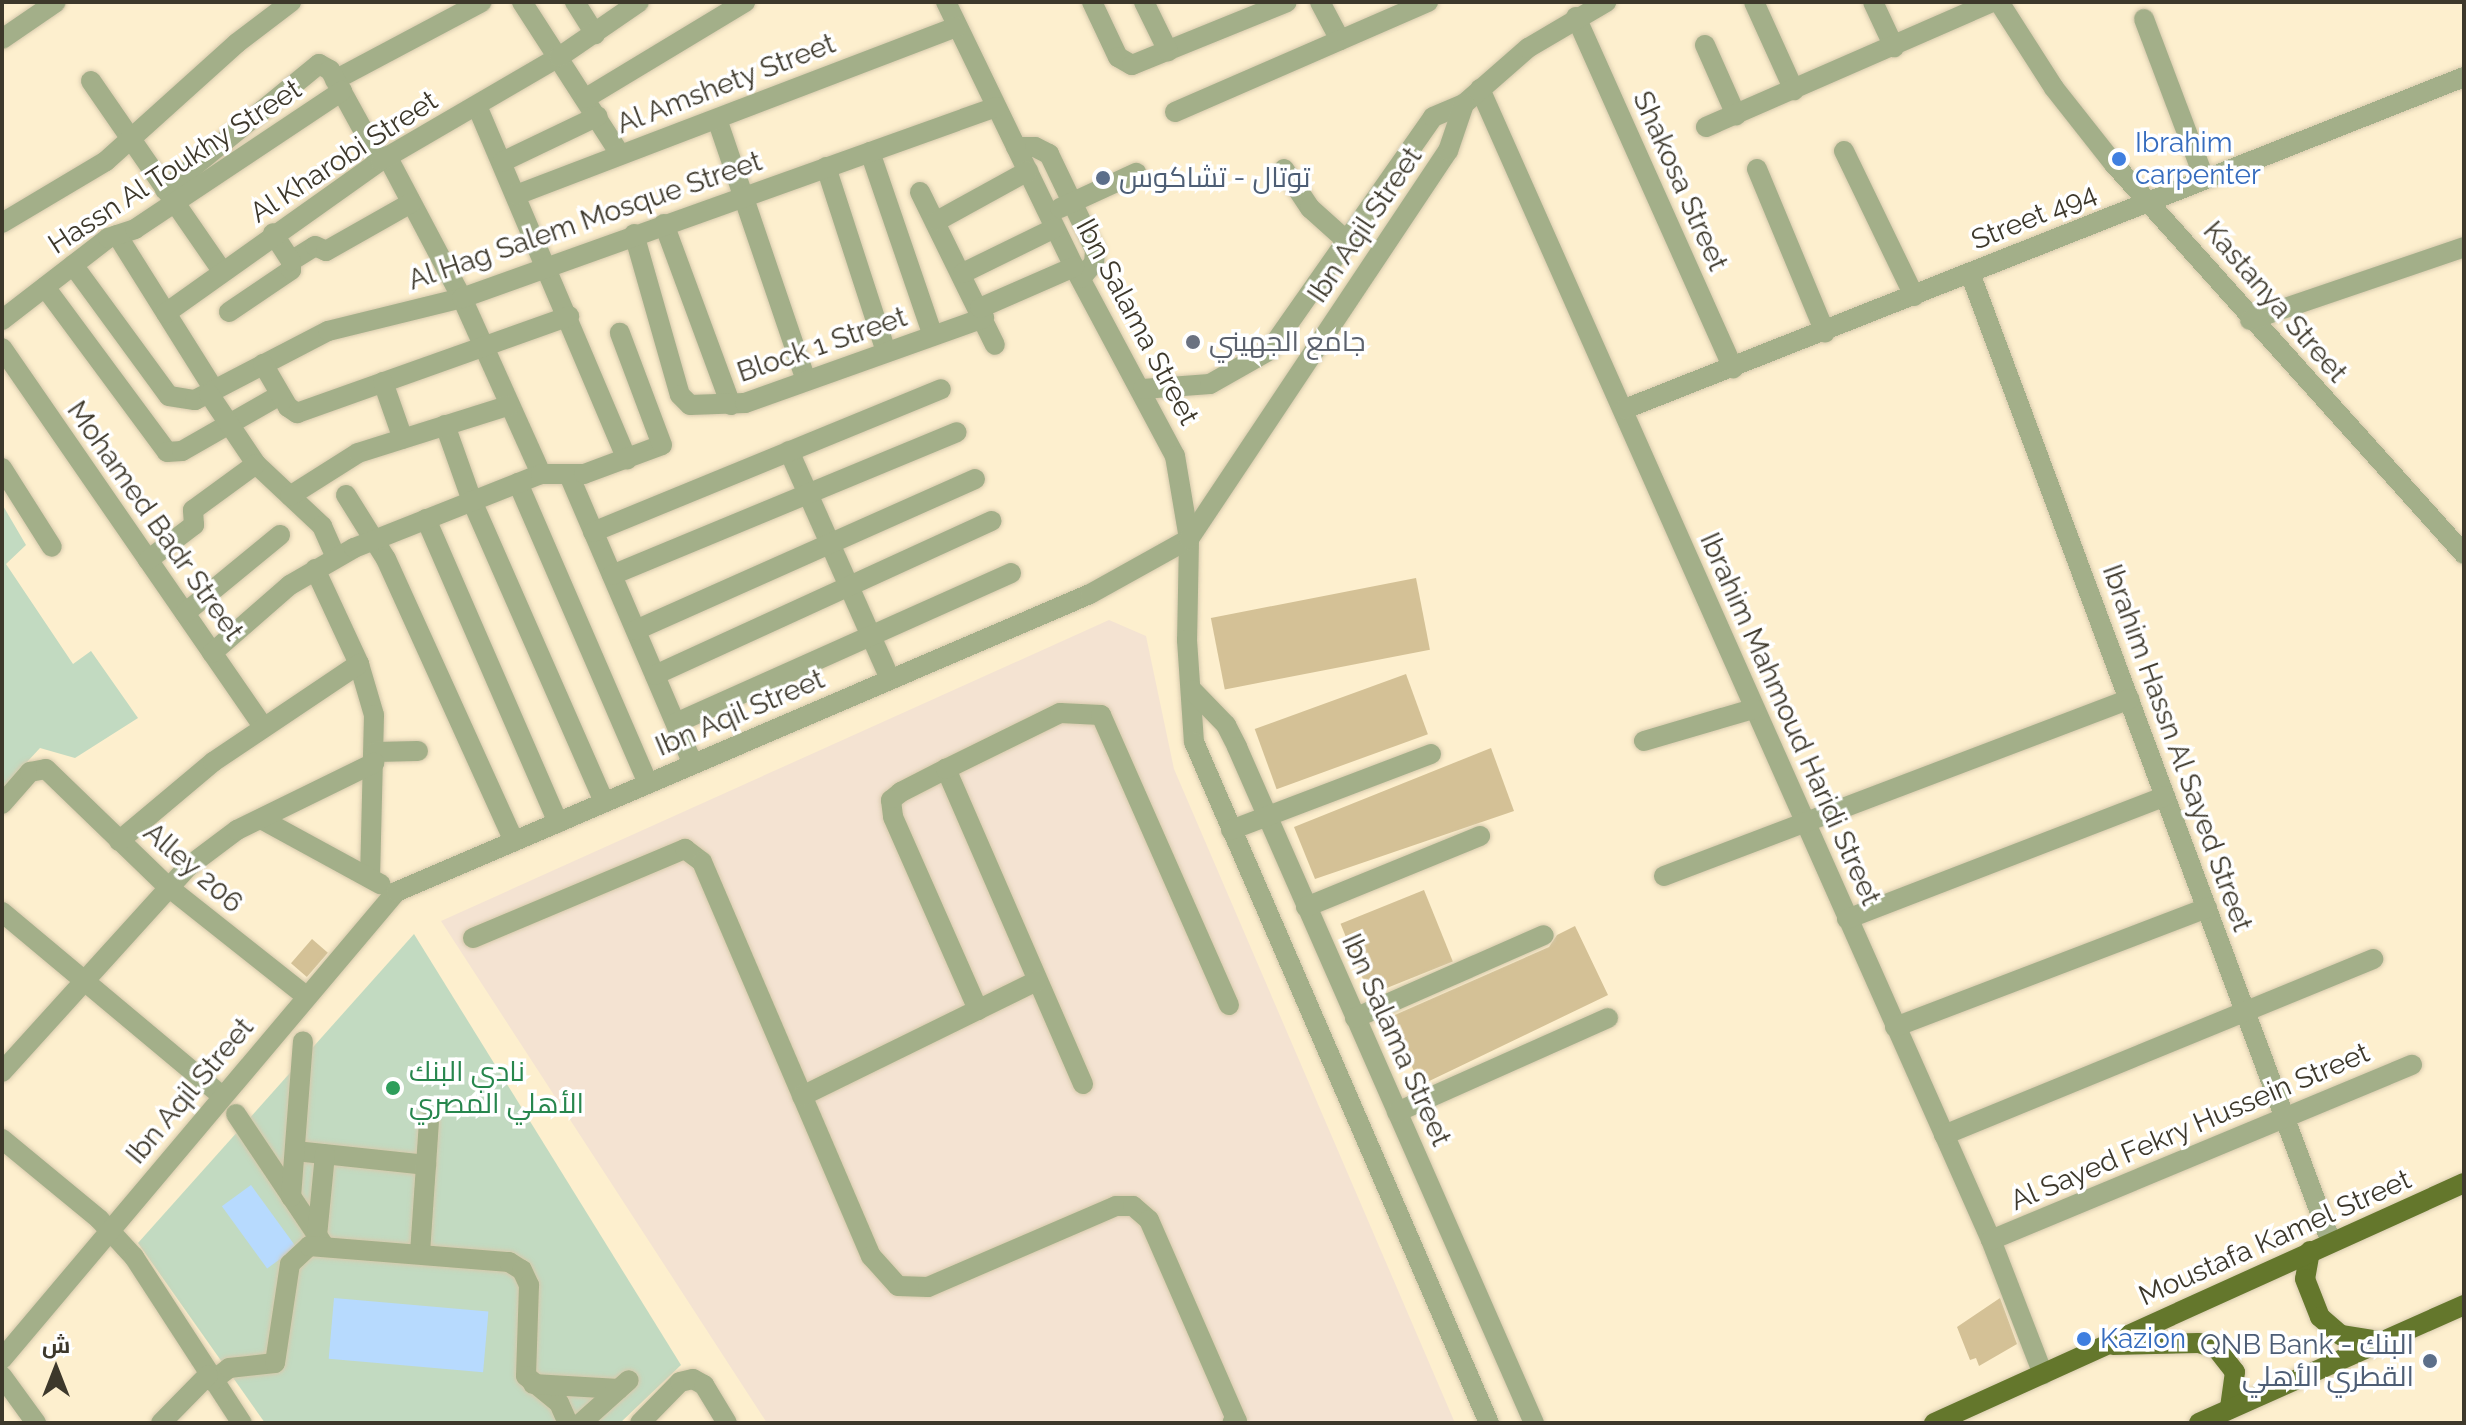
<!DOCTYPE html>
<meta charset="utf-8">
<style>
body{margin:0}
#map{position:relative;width:2466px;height:1425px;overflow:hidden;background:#fdefce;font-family:Raleway,Cairo,sans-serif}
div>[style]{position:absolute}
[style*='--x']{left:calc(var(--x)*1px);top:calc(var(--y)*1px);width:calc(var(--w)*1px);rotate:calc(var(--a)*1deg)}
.industrial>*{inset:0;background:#f4e3d2}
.green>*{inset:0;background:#c2dac1}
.water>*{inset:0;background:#b7dafe;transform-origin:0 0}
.building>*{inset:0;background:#d4c196;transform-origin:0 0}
.roads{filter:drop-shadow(0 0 2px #d7caad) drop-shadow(0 0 2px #d7caad)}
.minor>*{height:20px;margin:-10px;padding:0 10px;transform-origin:10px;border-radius:10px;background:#a3af89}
.major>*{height:20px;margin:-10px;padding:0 10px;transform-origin:10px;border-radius:10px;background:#64772c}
.dots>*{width:22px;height:22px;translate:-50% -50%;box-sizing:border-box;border:4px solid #fff;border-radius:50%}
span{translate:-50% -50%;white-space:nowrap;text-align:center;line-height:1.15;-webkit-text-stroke:7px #fff;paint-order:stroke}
.street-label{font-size:28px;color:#3d382b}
.shop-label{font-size:28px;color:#366cbe}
.left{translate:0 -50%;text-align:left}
.service-label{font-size:28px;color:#4e5e75}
.right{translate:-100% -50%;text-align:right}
.worship-label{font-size:28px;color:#5b616d}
.leisure-label{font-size:28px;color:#27864d}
.frame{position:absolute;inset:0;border:4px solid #3d382b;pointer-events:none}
.north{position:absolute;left:16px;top:1329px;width:80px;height:80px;-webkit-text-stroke:6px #fff;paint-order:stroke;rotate:0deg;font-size:22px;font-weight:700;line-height:32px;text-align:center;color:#3d382b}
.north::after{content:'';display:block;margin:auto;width:28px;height:36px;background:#3d382b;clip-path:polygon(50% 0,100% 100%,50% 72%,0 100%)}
</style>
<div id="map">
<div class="industrial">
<i style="clip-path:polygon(1109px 620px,1146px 636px,1174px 769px,1455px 1423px,767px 1423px,441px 921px)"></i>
</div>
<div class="green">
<i style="clip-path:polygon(2px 504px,26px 545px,6px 564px,73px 664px,91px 651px,138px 718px,75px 758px,40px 748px,2px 789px)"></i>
<i style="clip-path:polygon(414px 934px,681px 1365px,620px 1423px,265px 1423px,138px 1243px)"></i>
</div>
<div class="water">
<i style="left:251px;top:1185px;width:77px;height:36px;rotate:54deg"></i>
<i style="left:334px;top:1298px;width:155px;height:61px;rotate:5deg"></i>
</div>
<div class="building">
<i style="left:1416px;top:578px;width:73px;height:209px;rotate:79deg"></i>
<i style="left:1406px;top:674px;width:64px;height:161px;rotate:70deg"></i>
<i style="clip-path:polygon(1491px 748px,1514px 811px,1315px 879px,1294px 827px)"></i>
<i style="left:1424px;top:890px;width:77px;height:90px;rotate:68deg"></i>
<i style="clip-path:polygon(1575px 926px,1608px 995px,1421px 1085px,1388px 1018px,1549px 947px,1557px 935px)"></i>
<i style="left:312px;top:939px;width:21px;height:32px;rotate:41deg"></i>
<i style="clip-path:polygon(2000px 1298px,2017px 1344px,1979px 1366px,1976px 1358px,1970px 1360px,1957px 1327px)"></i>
</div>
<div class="roads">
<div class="minor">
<i style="--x:522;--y:2;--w:181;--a:57.2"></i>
<i style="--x:575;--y:2;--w:38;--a:58"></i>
<i style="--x:946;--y:2;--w:294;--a:64.2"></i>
<i style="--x:1074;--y:267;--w:214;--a:61.9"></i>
<i style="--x:1175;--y:456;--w:84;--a:80.4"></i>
<i style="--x:1189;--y:539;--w:101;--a:91.1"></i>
<i style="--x:1187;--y:640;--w:102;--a:86.1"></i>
<i style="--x:1194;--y:742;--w:742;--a:66.58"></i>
<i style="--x:1092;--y:2;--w:61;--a:64.7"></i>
<i style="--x:1118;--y:57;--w:16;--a:30"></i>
<i style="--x:1132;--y:65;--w:167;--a:-22.1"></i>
<i style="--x:1144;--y:2;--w:55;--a:63.9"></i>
<i style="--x:1320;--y:2;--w:43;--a:62.2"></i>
<i style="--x:1754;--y:2;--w:97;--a:65.6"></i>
<i style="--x:1873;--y:2;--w:50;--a:65"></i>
<i style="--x:1999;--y:2;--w:102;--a:57.4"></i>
<i style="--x:2054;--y:88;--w:97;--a:51.7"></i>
<i style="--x:2114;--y:164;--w:524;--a:48.09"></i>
<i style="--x:1576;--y:17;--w:385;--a:65.9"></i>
<i style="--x:2144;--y:19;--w:170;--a:69.3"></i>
<i style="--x:2;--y:39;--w:65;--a:-34.4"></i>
<i style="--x:1705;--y:45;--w:77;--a:66.1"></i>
<i style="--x:335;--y:80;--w:166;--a:-28"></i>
<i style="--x:91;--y:81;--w:231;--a:55.4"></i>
<i style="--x:1480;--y:89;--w:1259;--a:66.06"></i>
<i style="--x:1991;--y:1240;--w:144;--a:68.8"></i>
<i style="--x:586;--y:98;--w:186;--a:-31.1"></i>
<i style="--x:477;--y:106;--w:384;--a:67"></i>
<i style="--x:1175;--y:112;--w:276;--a:-23.5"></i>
<i style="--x:717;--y:119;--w:276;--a:71.2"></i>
<i style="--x:1706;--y:127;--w:312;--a:-23.6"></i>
<i style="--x:1016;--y:147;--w:19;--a:0"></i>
<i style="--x:1035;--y:147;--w:16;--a:27"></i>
<i style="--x:1049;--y:154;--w:106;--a:64.4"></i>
<i style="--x:1095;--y:250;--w:13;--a:94"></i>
<i style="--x:1094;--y:263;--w:20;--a:131"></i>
<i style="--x:1844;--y:151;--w:161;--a:64.2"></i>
<i style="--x:870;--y:152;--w:194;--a:71.1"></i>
<i style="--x:387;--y:156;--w:161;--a:62.2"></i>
<i style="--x:462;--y:298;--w:193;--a:65.8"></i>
<i style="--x:502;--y:162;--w:106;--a:-25.6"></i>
<i style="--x:826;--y:167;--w:194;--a:72"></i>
<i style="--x:1284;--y:169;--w:47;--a:56.3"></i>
<i style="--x:1310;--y:208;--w:52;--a:41.9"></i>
<i style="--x:1757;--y:169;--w:177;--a:67.4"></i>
<i style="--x:165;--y:190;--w:199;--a:-39.3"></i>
<i style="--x:319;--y:64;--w:13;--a:29"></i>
<i style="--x:330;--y:70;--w:104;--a:61.2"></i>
<i style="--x:920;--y:192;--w:170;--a:63.9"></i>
<i style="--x:516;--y:195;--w:472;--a:-20.9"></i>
<i style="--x:1060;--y:208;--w:84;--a:-24.7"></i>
<i style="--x:937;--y:221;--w:104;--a:-28.8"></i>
<i style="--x:2;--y:223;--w:121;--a:-30.8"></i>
<i style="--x:106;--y:161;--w:176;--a:-42"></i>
<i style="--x:237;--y:43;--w:68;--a:-37.2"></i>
<i style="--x:664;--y:224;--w:193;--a:69.7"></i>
<i style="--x:634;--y:234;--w:167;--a:74.1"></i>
<i style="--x:680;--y:395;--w:14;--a:45"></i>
<i style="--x:690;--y:405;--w:55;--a:-2.1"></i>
<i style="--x:745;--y:403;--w:254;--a:-19.6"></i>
<i style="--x:117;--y:235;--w:184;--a:57.9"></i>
<i style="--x:291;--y:261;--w:28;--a:-32"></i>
<i style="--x:315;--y:246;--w:12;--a:24"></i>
<i style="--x:326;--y:251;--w:98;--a:-29.5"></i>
<i style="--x:73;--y:265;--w:162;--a:53.8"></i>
<i style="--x:169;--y:396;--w:26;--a:9"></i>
<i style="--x:195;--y:400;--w:150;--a:-27.4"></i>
<i style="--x:328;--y:331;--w:138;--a:-13.8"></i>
<i style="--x:462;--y:298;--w:567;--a:-19.68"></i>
<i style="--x:963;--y:273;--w:102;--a:-26.1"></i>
<i style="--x:1970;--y:273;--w:1034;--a:69.57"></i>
<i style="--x:45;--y:287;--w:205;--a:53.5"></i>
<i style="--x:167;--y:452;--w:15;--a:-4"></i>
<i style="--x:182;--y:451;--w:113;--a:-29.7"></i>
<i style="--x:980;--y:308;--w:103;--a:-23.6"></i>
<i style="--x:229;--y:312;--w:75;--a:-34.1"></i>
<i style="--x:291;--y:270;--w:9;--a:-90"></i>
<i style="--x:291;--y:261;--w:33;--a:-123"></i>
<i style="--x:166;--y:313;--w:262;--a:-35.4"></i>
<i style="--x:380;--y:161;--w:207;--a:-30.2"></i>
<i style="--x:559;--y:57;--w:97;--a:-34.5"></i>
<i style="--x:2;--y:320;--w:134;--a:-37.7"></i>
<i style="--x:108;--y:238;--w:28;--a:-18"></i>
<i style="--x:135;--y:229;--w:249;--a:-33.7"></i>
<i style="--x:2250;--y:320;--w:226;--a:-18.8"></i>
<i style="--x:2;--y:348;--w:459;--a:55.4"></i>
<i style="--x:263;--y:364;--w:50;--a:59.8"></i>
<i style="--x:288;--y:407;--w:11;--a:34"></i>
<i style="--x:297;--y:413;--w:289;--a:-19.6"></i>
<i style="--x:383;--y:382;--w:60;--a:70.7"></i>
<i style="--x:1143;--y:389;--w:67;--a:-4.3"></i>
<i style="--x:1210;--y:384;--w:69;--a:-29.5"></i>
<i style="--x:1270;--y:350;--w:284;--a:-55"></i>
<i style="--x:1433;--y:117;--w:34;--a:-23"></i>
<i style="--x:1464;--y:104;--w:85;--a:-41.2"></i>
<i style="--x:1528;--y:48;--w:91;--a:-30.5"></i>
<i style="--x:209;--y:394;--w:84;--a:56.1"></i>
<i style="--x:256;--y:464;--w:91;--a:43.2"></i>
<i style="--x:322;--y:526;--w:34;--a:66"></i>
<i style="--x:1625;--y:409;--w:902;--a:-21.59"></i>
<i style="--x:445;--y:425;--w:81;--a:70.4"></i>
<i style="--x:472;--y:501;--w:329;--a:66.3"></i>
<i style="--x:789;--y:451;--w:249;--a:66.1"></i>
<i style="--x:2;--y:468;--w:93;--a:57.7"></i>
<i style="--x:569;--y:475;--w:314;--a:66.8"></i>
<i style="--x:518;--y:483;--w:327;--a:66.6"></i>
<i style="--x:346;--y:495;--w:75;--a:58"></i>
<i style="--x:386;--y:559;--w:310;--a:65.6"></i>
<i style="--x:290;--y:496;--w:80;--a:-32.3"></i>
<i style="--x:358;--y:453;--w:159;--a:-17.5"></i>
<i style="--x:426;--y:519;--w:331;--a:66.5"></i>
<i style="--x:593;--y:532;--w:376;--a:-22.3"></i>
<i style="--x:148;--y:560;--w:58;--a:-37.3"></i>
<i style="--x:194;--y:525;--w:15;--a:-94"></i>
<i style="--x:193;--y:510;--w:78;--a:-36.1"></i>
<i style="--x:315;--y:569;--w:105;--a:65.1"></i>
<i style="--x:359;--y:664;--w:53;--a:73.6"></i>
<i style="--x:374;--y:715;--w:163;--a:91.4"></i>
<i style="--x:612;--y:575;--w:373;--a:-22.5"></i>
<i style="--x:185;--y:613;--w:123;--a:-39.4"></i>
<i style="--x:636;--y:630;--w:371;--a:-24"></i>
<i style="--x:212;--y:653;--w:103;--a:-41.1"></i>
<i style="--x:290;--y:585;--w:74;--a:-30"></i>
<i style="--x:354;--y:548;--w:201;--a:-21.6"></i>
<i style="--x:541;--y:474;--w:43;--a:0"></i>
<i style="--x:584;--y:474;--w:83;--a:-20.4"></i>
<i style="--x:662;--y:445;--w:120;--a:-110.6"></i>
<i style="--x:655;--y:675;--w:370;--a:-24.6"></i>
<i style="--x:1192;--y:690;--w:49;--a:45.8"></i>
<i style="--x:1226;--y:725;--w:25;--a:63"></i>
<i style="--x:1237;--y:747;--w:738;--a:66.28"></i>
<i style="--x:676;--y:723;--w:367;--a:-24.1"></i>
<i style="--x:1644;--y:741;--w:114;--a:-16.4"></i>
<i style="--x:375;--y:752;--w:43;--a:-1.3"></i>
<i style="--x:946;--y:769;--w:51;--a:152.9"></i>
<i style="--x:901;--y:792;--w:13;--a:141"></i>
<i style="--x:891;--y:800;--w:17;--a:83"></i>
<i style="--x:893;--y:817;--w:211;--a:66.2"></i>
<i style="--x:2;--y:804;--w:43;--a:-48.8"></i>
<i style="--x:30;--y:772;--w:16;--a:-11"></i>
<i style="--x:46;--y:769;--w:168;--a:44"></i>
<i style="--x:167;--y:886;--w:177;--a:38.4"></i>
<i style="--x:261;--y:819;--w:136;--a:28.6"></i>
<i style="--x:1231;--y:830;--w:214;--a:-20.8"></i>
<i style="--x:119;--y:841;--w:123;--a:-40"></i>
<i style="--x:213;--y:762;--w:176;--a:-33.9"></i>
<i style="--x:1664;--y:876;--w:498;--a:-20.8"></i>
<i style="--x:1306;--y:907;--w:188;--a:-22.2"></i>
<i style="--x:2;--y:912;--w:287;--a:39.9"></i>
<i style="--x:1847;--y:919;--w:341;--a:-21.1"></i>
<i style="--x:473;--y:938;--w:230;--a:-22.8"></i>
<i style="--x:685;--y:849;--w:21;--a:37"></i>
<i style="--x:702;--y:862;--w:429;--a:66.8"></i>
<i style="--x:871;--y:1256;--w:40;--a:48"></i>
<i style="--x:898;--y:1286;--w:30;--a:2"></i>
<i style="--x:928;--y:1287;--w:205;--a:-23.3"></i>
<i style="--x:1116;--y:1206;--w:17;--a:0"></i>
<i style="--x:1133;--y:1206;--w:21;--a:41"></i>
<i style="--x:1149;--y:1220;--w:219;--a:66.4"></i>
<i style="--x:1237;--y:1421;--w:5;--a:158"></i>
<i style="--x:1355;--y:1018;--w:206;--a:-23.7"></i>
<i style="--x:1895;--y:1027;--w:334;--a:-20.9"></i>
<i style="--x:2;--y:1072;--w:278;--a:-47.8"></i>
<i style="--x:189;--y:866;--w:60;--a:-36.9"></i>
<i style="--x:237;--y:830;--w:153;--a:-26.1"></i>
<i style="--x:1083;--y:1084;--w:344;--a:-113.5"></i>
<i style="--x:946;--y:769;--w:127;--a:-26.2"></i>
<i style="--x:1060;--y:713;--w:41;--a:2.8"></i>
<i style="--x:1101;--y:715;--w:317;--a:66.2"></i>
<i style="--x:802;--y:1096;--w:262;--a:-26.1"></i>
<i style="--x:1397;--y:1112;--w:231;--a:-24"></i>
<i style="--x:236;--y:1114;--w:156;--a:56.2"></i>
<i style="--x:1944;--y:1135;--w:464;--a:-22.3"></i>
<i style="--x:2;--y:1139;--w:126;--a:39.5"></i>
<i style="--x:99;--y:1219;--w:52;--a:47.4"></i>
<i style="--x:134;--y:1257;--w:198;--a:57"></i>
<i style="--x:296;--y:1151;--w:131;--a:6.1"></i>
<i style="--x:291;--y:1197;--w:156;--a:-85.6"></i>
<i style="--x:317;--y:1236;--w:82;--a:-84.4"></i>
<i style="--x:1991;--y:1240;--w:456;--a:-22.6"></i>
<i style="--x:420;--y:1253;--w:132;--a:-86.1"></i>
<i style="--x:2;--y:1359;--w:611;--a:-49.85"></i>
<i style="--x:396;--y:892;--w:755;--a:-23.24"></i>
<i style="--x:1090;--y:594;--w:113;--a:-29.1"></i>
<i style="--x:1189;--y:539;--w:467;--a:-56.3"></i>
<i style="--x:1448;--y:151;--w:50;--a:-71.2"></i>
<i style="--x:2;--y:1376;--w:58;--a:54.1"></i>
<i style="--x:212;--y:1381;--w:21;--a:-37"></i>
<i style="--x:229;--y:1368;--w:46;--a:-6.2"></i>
<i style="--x:275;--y:1363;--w:100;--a:-81.4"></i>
<i style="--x:290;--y:1264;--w:26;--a:-43"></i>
<i style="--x:309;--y:1246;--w:201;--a:4.6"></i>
<i style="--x:509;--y:1262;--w:15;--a:32"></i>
<i style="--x:522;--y:1270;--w:17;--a:65"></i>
<i style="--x:529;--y:1285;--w:91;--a:91.9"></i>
<i style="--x:526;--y:1376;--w:43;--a:39.3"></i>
<i style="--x:559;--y:1403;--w:22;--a:66"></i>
<i style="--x:533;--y:1384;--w:86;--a:3.3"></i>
<i style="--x:161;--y:1423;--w:67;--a:-45.6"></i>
<i style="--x:581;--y:1423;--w:64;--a:-41.9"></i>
<i style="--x:640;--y:1423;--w:57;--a:-45.7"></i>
<i style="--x:680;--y:1382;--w:13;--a:-13"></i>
<i style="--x:693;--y:1379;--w:13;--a:29"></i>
<i style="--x:704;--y:1385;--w:44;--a:58.8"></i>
</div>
<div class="major">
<i style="--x:2310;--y:1251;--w:28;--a:100"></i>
<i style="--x:2305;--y:1279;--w:41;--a:68.5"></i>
<i style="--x:2320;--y:1317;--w:28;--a:41"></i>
<i style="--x:2341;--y:1335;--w:38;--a:9"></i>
<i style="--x:2113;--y:1345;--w:86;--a:-1.3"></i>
<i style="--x:2199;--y:1343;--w:19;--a:18"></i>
<i style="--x:2217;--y:1349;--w:29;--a:52"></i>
<i style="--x:2235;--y:1372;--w:37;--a:98"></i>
<i style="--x:1934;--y:1423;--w:582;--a:-24.36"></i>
<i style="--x:2199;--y:1423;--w:290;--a:-24"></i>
</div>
</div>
<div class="dots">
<i style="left:2119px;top:159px;background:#3f7fe0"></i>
<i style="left:1103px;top:178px;background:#5c6f8a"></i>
<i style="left:1193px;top:342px;background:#6b7280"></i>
<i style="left:393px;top:1088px;background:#2e9e5b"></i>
<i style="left:2084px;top:1339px;background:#3f7fe0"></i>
<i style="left:2430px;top:1361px;background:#5c6f8a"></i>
</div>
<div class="street-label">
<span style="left:726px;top:84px;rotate:-21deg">Al Amshety Street</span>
<span style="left:344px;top:157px;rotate:-33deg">Al Kharobi Street</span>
<span style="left:175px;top:167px;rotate:-33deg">Hassn Al Toukhy Street</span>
<span style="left:1680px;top:181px;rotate:66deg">Shakosa Street</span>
<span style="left:2034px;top:217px;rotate:-22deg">Street 494</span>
<span style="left:585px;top:221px;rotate:-19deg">Al Hag Salem Mosque Street</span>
<span style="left:1365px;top:225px;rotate:-56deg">Ibn Aqil Street</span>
<span style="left:2275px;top:302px;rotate:49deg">Kastanya Street</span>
<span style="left:1137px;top:322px;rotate:62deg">Ibn Salama Street</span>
<span style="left:822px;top:345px;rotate:-19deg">Block 1 Street</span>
<span style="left:155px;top:521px;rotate:55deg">Mohamed Badr Street</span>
<span style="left:740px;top:713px;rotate:-23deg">Ibn Aqil Street</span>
<span style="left:1790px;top:719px;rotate:66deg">Ibrahim Mahmoud Haridi Street</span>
<span style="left:2177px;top:748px;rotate:70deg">Ibrahim Hassn Al Sayed Street</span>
<span style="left:193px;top:868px;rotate:41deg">Alley 206</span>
<span style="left:1396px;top:1040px;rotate:66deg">Ibn Salama Street</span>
<span style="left:190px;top:1091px;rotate:-50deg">Ibn Aqil Street</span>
<span style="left:2190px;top:1127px;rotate:-23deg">Al Sayed Fekry Hussein Street</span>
<span style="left:2275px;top:1238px;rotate:-24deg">Moustafa Kamel Street</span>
</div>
<div class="shop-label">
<span class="left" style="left:2135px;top:159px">Ibrahim<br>carpenter</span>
<span class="left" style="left:2100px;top:1339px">Kazion</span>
</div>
<div class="service-label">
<span class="left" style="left:1119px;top:178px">توتال - تشاكوس</span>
<span class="right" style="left:2414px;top:1361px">QNB Bank - البنك<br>القطري الأهلي</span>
</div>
<div class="worship-label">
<span class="left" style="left:1209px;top:342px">جامع الجهيني</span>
</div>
<div class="leisure-label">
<span class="left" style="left:409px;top:1088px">نادي البنك<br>الأهلي المصري</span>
</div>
<div class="frame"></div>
<div class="north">ش</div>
</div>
